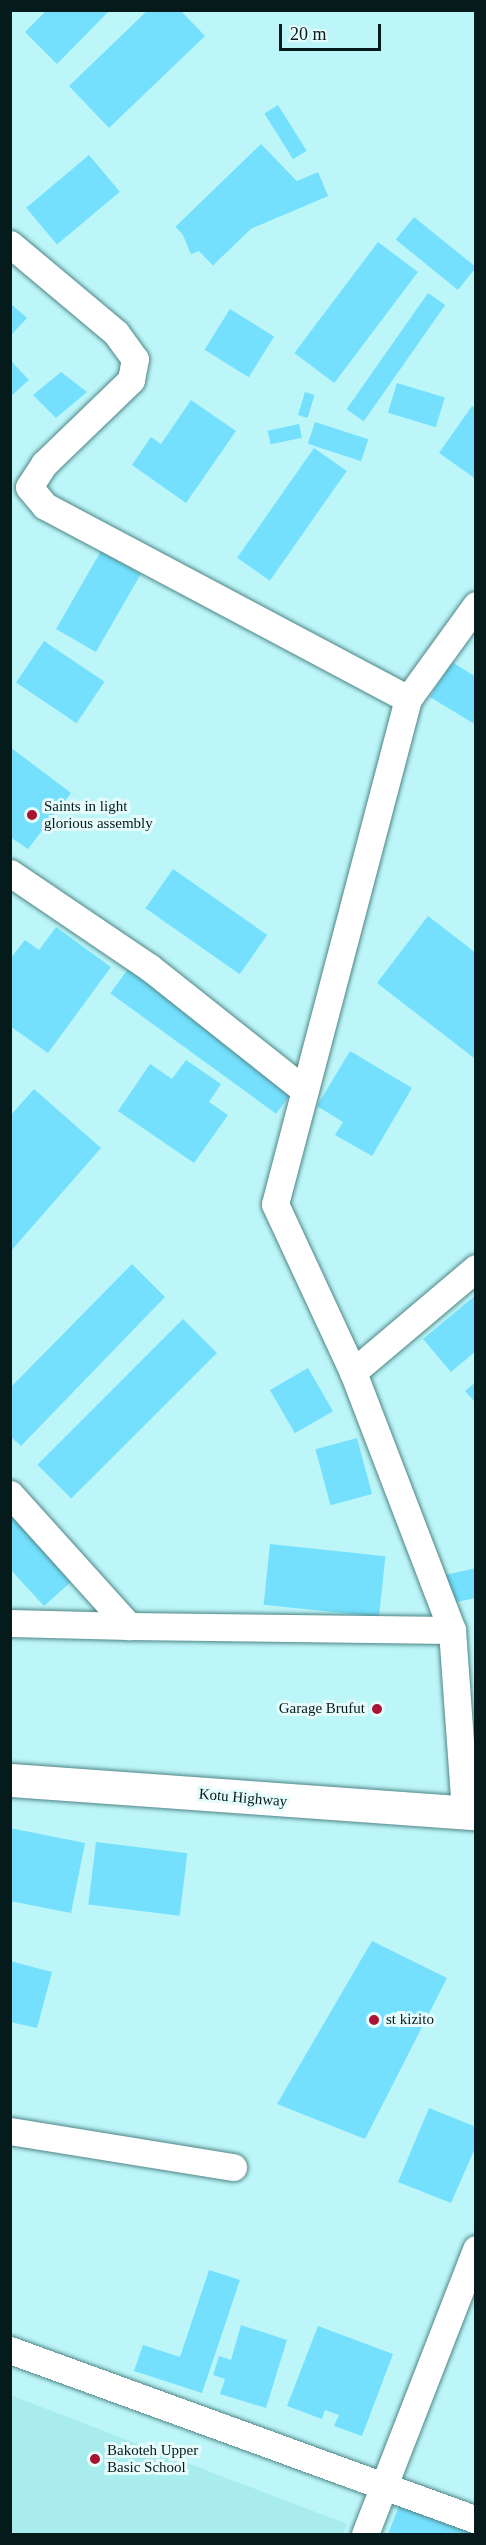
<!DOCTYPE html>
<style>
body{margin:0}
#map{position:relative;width:486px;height:2545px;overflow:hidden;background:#bdf6f8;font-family:Georgia,serif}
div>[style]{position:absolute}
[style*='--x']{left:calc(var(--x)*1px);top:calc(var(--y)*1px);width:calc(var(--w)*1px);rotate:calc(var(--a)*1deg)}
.built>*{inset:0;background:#a8ecee}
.building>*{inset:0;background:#74e0fe;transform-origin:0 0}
.roads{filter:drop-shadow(0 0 2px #4f8587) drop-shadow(0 0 2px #4f8587)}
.street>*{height:27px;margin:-13.5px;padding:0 13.5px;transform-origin:13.5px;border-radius:13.5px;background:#fff}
.secondary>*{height:33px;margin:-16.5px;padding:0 16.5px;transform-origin:16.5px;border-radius:16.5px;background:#fff}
.dots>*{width:16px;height:16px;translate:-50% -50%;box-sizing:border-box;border:3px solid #e6fcfc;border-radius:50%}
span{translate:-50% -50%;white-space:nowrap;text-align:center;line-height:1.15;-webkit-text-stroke:6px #e6fcfc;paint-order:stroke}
.poi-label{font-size:15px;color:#041a1b}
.left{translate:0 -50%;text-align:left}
.right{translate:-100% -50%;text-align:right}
.street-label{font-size:15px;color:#041a1b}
.frame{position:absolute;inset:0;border:12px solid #041a1b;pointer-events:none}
.scale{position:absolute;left:279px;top:24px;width:102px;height:27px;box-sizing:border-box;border:3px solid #041a1b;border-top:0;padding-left:8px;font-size:18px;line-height:21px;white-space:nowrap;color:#041a1b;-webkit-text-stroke:4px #e6fcfc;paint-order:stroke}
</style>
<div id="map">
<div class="built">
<i style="clip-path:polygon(10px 2395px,347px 2524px,343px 2534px,11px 2534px)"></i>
</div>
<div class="building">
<i style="clip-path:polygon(47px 10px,110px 10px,57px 64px,25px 32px)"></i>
<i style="clip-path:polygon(148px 10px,180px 10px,205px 36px,109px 128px,69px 86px)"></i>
<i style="left:278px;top:105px;width:54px;height:16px;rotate:58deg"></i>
<i style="left:261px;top:144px;width:54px;height:119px;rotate:46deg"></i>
<i style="left:89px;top:155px;width:48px;height:82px;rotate:50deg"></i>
<i style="left:318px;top:172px;width:26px;height:149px;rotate:67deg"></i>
<i style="left:414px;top:217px;width:80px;height:29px;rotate:39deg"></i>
<i style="left:378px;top:242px;width:50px;height:139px;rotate:37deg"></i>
<i style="left:428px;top:293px;width:21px;height:142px;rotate:35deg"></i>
<i style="clip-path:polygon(10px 303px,27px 318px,10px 336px)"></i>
<i style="left:230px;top:309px;width:52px;height:48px;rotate:32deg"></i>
<i style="clip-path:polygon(10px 360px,29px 380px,10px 397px)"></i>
<i style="clip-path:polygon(61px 372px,87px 392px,56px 418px,33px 395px)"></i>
<i style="left:397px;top:383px;width:50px;height:31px;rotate:17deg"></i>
<i style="left:305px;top:392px;width:10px;height:24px;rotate:17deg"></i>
<i style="clip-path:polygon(191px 400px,236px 431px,186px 503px,132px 465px,151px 437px,161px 444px)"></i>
<i style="clip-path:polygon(472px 406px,476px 408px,476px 479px,439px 453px)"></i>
<i style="left:315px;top:422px;width:56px;height:23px;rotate:18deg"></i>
<i style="left:299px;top:424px;width:14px;height:32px;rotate:78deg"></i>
<i style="left:314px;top:448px;width:40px;height:134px;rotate:35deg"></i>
<i style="left:101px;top:551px;width:46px;height:90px;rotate:30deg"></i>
<i style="left:44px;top:641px;width:73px;height:50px;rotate:34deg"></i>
<i style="clip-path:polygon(452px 662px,476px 677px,476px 725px,430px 697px)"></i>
<i style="clip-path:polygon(10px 747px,71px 793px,28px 849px,10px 837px)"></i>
<i style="left:173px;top:869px;width:115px;height:48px;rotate:35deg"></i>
<i style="clip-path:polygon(428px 916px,476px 953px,474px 1058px,377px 983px)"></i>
<i style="clip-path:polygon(56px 927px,111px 967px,48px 1053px,10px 1026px,10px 959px,25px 940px,39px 950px)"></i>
<i style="left:128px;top:969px;width:205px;height:30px;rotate:36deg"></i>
<i style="clip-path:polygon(350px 1051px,412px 1088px,372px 1156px,335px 1135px,343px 1122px,317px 1106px)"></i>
<i style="clip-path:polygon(186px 1060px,221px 1084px,209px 1102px,228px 1115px,194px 1163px,118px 1111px,150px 1064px,172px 1079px)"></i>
<i style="clip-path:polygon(34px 1089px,101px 1148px,10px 1252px,10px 1116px)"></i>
<i style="clip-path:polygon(132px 1264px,165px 1297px,21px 1446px,10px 1436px,10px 1388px)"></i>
<i style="clip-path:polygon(476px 1295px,476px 1351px,451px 1372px,423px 1339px)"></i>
<i style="left:183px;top:1319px;width:48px;height:206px;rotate:45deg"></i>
<i style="left:308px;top:1368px;width:50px;height:44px;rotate:60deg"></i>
<i style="clip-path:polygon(476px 1382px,476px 1403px,465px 1391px)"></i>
<i style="left:357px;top:1438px;width:58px;height:43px;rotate:75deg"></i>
<i style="clip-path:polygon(10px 1513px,72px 1581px,44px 1606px,10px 1569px)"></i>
<i style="left:270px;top:1544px;width:116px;height:61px;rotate:6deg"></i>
<i style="clip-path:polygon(476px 1568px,476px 1598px,452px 1603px,445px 1575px)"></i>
<i style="clip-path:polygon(10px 1828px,85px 1843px,71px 1913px,10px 1901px)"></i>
<i style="left:96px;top:1842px;width:92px;height:63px;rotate:7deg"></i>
<i style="clip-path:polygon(372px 1941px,447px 1978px,365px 2139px,277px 2104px)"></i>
<i style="clip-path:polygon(10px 1961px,52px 1972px,37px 2028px,10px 2022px)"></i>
<i style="clip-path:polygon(429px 2108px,476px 2127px,476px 2146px,451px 2203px,398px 2182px)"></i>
<i style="clip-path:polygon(209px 2270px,240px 2280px,202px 2393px,134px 2371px,143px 2345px,180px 2357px)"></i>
<i style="clip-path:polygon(241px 2325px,287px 2340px,266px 2408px,220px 2394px,225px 2379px,213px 2375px,219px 2356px,231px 2360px)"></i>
<i style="clip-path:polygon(318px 2326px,393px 2354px,362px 2436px,334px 2426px,339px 2415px,325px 2410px,322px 2419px,287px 2406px)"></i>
<i style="clip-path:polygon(400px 2504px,476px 2533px,476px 2534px,388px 2534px)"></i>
</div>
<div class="roads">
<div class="street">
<i style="--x:10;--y:244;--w:138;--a:40"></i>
<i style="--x:116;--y:333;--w:32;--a:54"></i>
<i style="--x:135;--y:359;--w:21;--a:101"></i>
<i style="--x:131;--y:380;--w:121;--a:136"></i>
<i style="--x:44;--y:464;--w:27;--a:123"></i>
<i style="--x:29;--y:487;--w:25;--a:50"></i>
<i style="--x:45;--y:506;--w:411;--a:28"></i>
<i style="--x:10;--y:873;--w:168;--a:34.1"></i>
<i style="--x:149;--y:967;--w:198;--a:38.4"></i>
<i style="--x:353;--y:1372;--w:161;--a:-40.2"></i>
<i style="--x:10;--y:1494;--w:178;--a:48"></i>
<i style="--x:129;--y:1626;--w:323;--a:0.7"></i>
<i style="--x:452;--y:1630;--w:182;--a:85.9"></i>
<i style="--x:10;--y:1623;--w:119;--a:1.4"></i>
<i style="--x:452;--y:1630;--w:276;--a:-111"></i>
<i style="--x:353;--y:1372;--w:185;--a:-114.9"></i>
<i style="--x:275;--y:1204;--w:522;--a:-75.25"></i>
<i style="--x:408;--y:699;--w:116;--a:-54.1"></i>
<i style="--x:10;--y:2131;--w:226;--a:9.2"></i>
<i style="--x:10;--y:2350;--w:496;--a:20"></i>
<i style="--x:365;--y:2534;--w:306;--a:-68.7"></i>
</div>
<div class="secondary">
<i style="--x:10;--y:1780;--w:467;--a:4.1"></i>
</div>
</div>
<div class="dots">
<i style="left:32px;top:815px;background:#aa1332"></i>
<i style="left:377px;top:1709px;background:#aa1332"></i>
<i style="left:374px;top:2020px;background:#aa1332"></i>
<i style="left:95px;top:2459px;background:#aa1332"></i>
</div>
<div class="poi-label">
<span class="left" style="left:44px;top:815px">Saints in light<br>glorious assembly</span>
<span class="right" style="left:365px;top:1709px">Garage Brufut</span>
<span class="left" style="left:386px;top:2020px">st kizito</span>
<span class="left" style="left:107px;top:2459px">Bakoteh Upper<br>Basic School</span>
</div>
<div class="street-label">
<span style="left:243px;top:1798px;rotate:5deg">Kotu Highway</span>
</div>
<div class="frame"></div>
<div class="scale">20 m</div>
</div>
